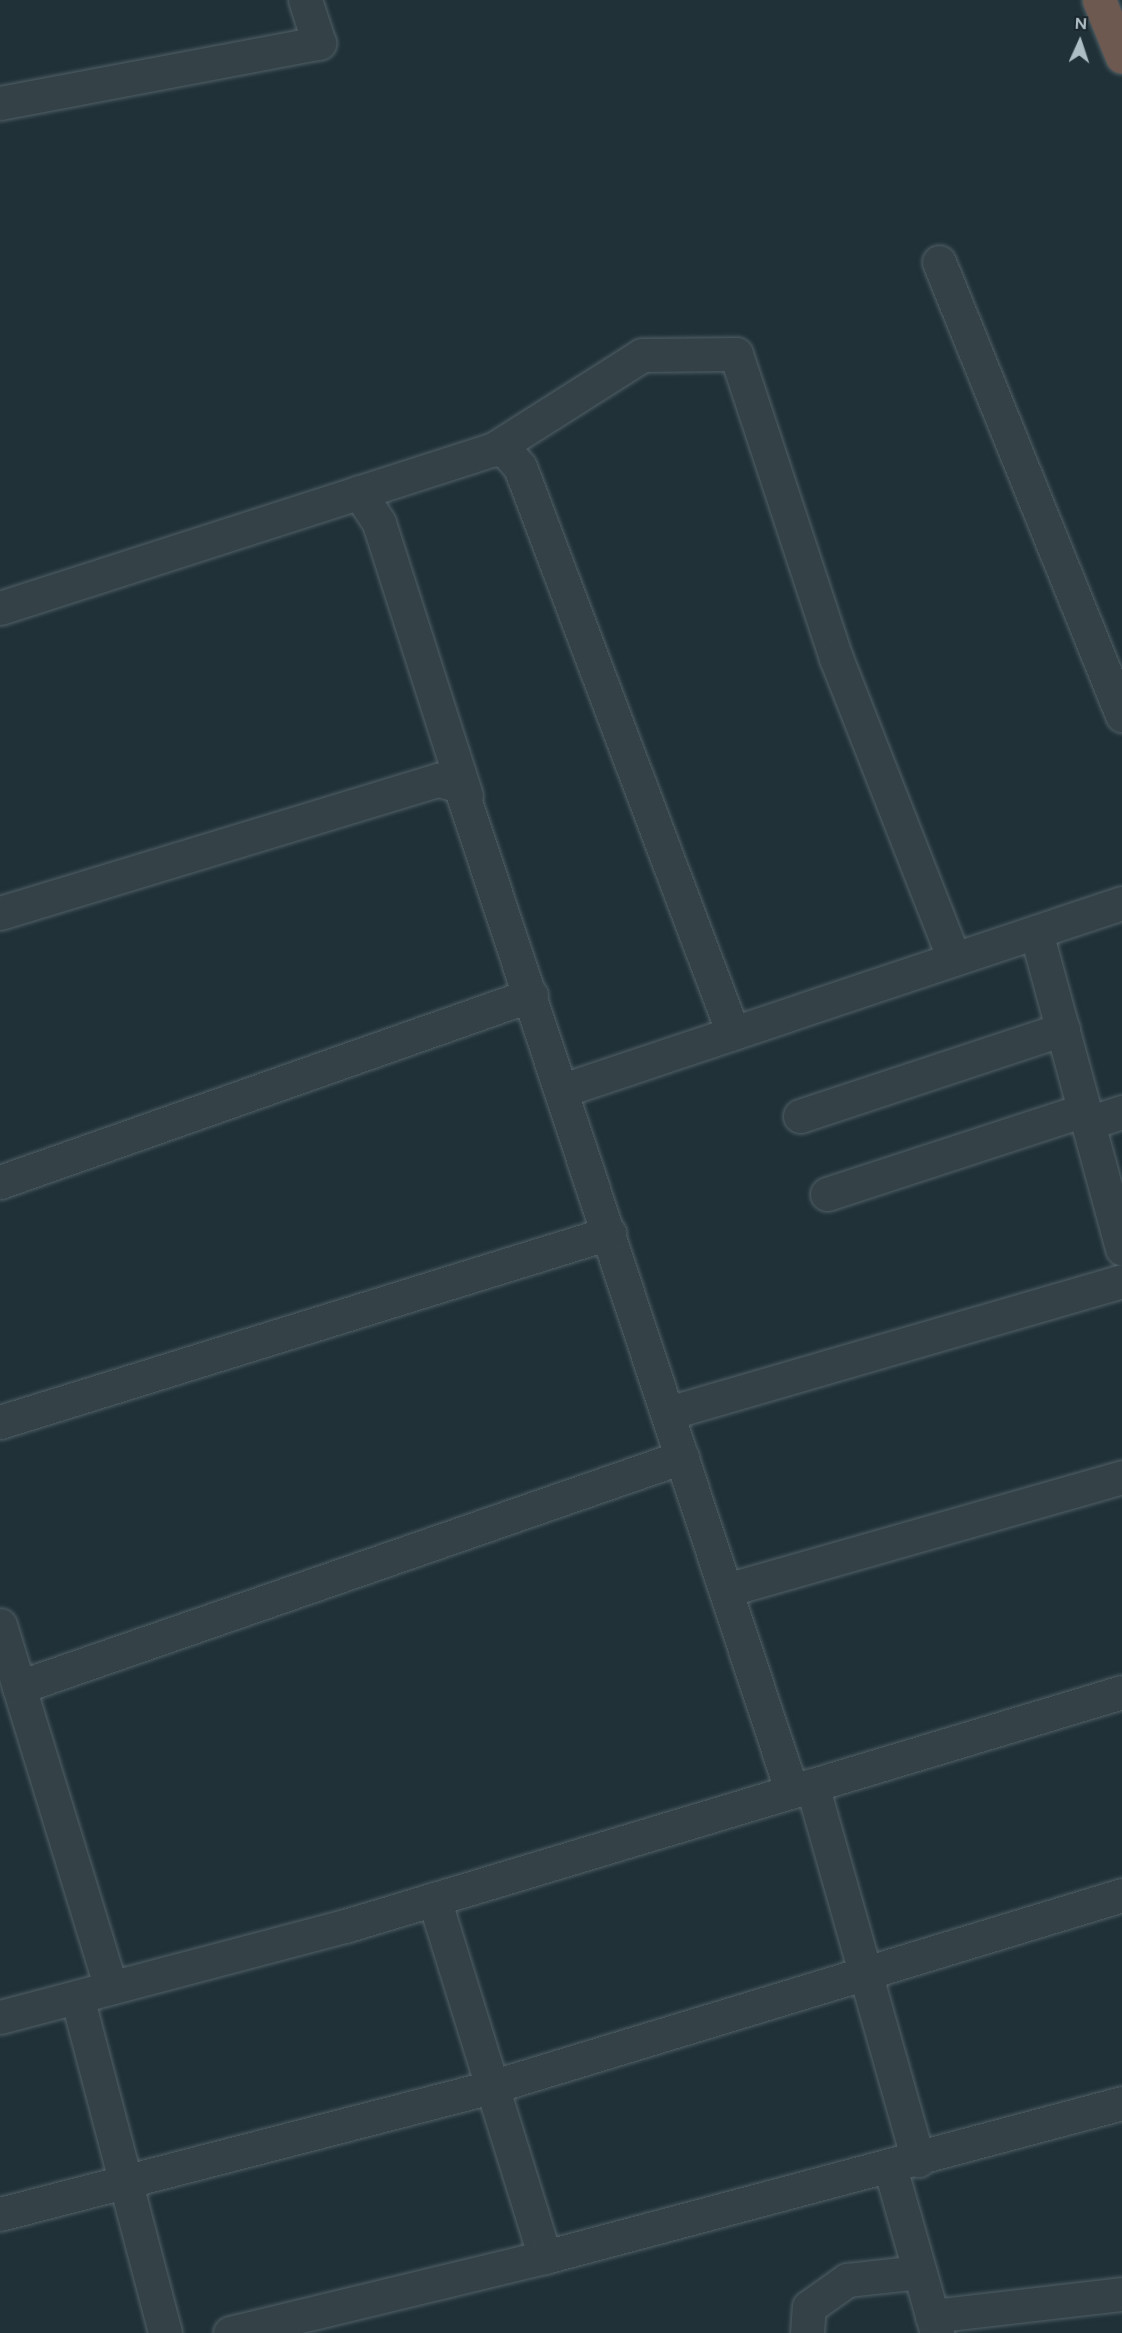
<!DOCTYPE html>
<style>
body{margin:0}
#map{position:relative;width:1122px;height:2333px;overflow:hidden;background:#203138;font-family:Figtree,sans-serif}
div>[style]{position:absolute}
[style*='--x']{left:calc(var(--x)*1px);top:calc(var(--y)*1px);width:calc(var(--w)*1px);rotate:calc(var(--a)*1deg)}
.roads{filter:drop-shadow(0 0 2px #516066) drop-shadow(0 0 2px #516066)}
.street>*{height:33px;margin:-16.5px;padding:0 16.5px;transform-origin:16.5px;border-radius:16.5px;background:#344248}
.highway>*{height:33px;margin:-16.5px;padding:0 16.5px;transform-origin:16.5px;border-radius:16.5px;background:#6e5950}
span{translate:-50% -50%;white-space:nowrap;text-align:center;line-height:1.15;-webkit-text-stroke:4.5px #19272c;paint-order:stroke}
.north{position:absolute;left:1050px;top:12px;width:60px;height:60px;-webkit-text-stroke:4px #19272c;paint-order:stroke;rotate:3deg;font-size:16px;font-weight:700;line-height:24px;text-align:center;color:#aebec5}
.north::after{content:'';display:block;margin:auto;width:21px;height:27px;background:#aebec5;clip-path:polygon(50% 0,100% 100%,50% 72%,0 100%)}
</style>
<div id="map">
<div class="roads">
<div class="street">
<i style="--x:0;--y:103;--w:325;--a:-10.7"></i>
<i style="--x:319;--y:43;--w:45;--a:-108"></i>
<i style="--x:939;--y:262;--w:489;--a:68"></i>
<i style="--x:494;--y:449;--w:175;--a:-32.4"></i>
<i style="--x:642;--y:355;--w:94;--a:-0.6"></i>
<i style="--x:736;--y:354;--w:320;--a:71.8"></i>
<i style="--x:836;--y:658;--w:323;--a:68.6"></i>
<i style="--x:359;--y:492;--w:37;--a:57"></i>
<i style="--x:379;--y:523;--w:286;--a:72.3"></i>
<i style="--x:0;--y:608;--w:519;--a:-17.84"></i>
<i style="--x:494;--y:449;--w:12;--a:9"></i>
<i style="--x:506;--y:451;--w:21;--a:49"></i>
<i style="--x:520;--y:467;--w:605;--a:69.38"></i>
<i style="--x:0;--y:913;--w:459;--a:-16.9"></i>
<i style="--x:439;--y:780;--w:22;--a:16"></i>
<i style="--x:460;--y:786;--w:1059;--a:71.74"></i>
<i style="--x:1036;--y:932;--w:328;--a:74.8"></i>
<i style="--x:563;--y:1090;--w:589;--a:-18.5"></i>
<i style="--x:800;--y:1116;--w:277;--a:-18.3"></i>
<i style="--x:1088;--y:1123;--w:36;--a:-18"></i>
<i style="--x:0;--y:1182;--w:563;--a:-19.4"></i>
<i style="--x:827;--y:1194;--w:270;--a:-18.1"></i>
<i style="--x:668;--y:1413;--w:473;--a:-16.2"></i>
<i style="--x:0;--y:1422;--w:638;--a:-17.24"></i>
<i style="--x:726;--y:1590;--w:412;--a:-15.9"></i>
<i style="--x:0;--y:1625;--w:379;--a:73"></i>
<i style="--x:19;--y:1687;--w:702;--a:-19.13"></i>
<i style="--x:812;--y:1785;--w:390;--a:74.2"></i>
<i style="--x:434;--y:1899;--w:375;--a:72.8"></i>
<i style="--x:77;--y:1997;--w:347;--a:75.3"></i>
<i style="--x:0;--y:2017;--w:357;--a:-14.8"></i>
<i style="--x:345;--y:1926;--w:811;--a:-16.76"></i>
<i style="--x:890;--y:2167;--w:173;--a:74.2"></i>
<i style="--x:0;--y:2214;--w:507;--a:-14.5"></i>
<i style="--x:491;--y:2087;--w:660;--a:-16.92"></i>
<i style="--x:932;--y:2316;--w:191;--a:-6.6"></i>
<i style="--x:230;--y:2333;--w:324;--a:-13.6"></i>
<i style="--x:545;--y:2257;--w:597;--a:-14.94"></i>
<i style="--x:807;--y:2333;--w:26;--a:-86"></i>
<i style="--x:809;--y:2307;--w:47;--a:-35.4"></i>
<i style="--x:847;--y:2280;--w:73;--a:-6.3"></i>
</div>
<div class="highway">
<i style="--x:1099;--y:0;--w:61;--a:68"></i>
</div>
</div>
<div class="north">N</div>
</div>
